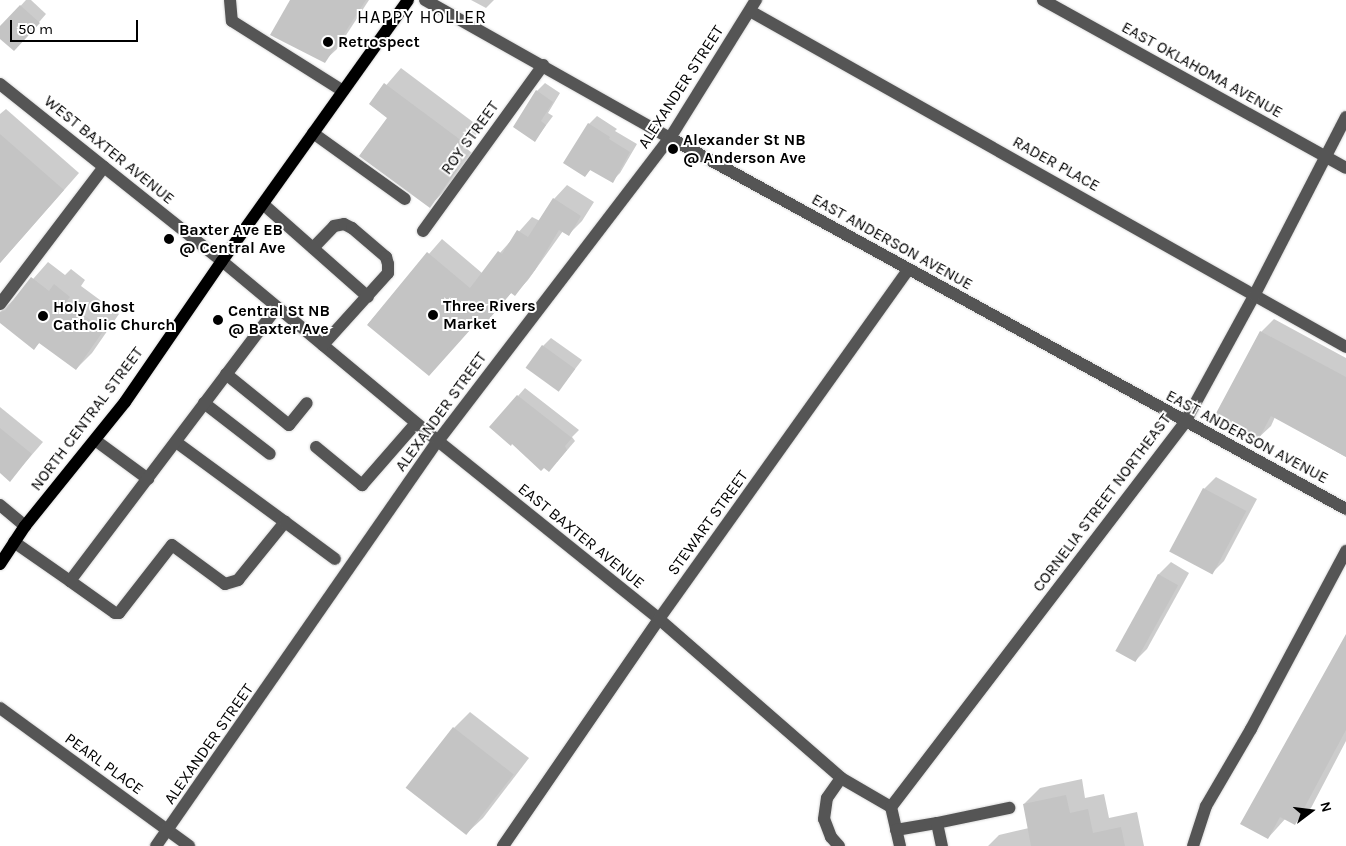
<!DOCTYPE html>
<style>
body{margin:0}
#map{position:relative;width:1346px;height:846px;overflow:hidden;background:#fff;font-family:Karla,sans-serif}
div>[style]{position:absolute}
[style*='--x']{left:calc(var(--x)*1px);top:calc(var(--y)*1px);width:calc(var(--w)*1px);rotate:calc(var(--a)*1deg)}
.shadow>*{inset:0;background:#0003}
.building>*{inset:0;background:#c4c4c4;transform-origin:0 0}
.roads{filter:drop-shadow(0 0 1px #dbdbdb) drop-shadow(0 0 1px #dbdbdb)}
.minor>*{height:12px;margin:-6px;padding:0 6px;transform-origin:6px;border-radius:6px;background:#555}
.major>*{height:12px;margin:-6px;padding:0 6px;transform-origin:6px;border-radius:6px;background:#000}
.dots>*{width:14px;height:14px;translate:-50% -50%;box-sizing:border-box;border:2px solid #fff;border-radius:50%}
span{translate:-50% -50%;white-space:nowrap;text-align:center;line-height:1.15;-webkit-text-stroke:4px #fff;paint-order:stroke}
.poi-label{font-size:16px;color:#000;font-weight:700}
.left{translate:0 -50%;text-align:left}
.street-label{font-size:16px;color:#000}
.neighbourhood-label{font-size:18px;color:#000;letter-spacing:1px}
.north{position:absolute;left:1286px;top:786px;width:50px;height:50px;-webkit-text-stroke:4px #fff;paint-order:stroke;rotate:75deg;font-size:14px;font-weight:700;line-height:20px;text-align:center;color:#000}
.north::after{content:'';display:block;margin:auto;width:18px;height:22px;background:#000;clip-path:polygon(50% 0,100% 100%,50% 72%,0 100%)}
.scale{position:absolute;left:10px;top:20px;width:128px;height:22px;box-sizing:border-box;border:2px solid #000;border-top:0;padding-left:6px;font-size:15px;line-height:18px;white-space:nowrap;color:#000;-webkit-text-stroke:4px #fff;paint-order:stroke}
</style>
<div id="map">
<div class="shadow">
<i style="clip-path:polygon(26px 0,31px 0,46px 14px,22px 42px,0 37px,0 28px)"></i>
<i style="clip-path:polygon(291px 0,369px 0,337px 49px,324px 61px)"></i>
<i style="clip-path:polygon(471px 0,494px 0,486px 8px)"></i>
<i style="clip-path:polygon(401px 68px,481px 128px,466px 148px,472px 153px,445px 191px,429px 206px,389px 118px,370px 104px)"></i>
<i style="clip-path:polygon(545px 83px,560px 93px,548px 113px,553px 116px,535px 140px,537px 91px)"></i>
<i style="clip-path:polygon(6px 109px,79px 173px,0 263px,0 114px)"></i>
<i style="clip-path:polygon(597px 116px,617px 129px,615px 131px,637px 144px,620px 173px,612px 181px,591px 169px,585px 176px,589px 124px)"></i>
<i style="clip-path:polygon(567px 185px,594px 202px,582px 221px,568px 235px,563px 231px,528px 280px,515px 294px,512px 292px,485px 322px,479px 319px,368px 324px,442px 239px,482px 273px,532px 217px,540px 221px,554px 199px)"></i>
<i style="clip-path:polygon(48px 262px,65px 275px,71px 269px,85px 280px,81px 286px,119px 314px,92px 353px,76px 369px,40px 342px,34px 348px,0 322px,0 312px,19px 295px)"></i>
<i style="clip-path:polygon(1274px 319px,1346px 358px,1346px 457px,1275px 417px,1271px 426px,1257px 439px,1261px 332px)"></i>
<i style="clip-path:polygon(551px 338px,582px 360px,559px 390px,543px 346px)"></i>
<i style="clip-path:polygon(525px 388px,579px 430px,572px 437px,575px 441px,557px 462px,518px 396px)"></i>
<i style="clip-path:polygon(0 407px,43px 442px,10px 480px,0 472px)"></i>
<i style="clip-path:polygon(1216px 477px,1257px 499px,1224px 561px,1212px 573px,1204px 489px)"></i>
<i style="clip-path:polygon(1171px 562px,1189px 573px,1147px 649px,1135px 661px,1117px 650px,1159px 574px)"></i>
<i style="clip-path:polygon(1346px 641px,1346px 741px,1311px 808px,1295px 823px,1286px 818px,1268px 838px)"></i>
<i style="clip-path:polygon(470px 712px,529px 758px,483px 818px,467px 833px,454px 728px)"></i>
<i style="clip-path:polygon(1082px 779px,1085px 798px,1104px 794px,1109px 818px,1137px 812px,1144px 846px,988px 846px,999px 835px,1029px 828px,1024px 804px,1040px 788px)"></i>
</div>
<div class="building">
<i style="clip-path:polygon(290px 0,366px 0,325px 63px,270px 35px)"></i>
<i style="clip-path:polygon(20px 5px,40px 23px,14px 51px,0 39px,0 26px)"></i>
<i style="clip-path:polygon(384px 83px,466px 144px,451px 165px,457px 170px,430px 208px,359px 156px,387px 118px,369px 104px)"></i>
<i style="clip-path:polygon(536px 90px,553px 102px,541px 121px,546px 125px,535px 142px,513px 127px)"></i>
<i style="clip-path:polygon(588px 123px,610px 137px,609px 139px,630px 152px,613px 183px,590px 170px,585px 177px,563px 163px)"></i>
<i style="clip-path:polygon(0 134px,64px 190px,0 263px)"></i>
<i style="clip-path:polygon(553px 198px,581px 216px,569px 236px,559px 230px,535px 270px,515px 296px,511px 293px,485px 324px,479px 320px,429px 376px,367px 325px,427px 252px,470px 288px,498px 251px,502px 254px,517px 230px,528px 237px)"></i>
<i style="clip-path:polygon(31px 277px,49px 291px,54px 284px,70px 297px,66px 302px,104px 330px,76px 370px,39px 343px,34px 350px,0 323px,0 312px,6px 309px)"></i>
<i style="clip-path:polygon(1260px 331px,1346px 377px,1346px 457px,1271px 416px,1258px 440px,1214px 417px)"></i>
<i style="left:542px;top:345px;width:41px;height:28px;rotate:36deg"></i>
<i style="clip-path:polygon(517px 395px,572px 438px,565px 446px,567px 450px,549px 472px,544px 468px,541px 471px,512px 444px,511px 446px,489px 427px)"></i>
<i style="clip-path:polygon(0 428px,32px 454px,10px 482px,0 473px)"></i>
<i style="left:1203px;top:488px;width:49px;height:72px;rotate:28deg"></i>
<i style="left:1158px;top:574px;width:23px;height:88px;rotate:29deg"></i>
<i style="clip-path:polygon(1346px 634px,1346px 730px,1295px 825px,1280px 817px,1268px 839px,1240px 824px)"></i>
<i style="left:453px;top:727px;width:77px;height:77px;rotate:38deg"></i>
<i style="clip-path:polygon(1066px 795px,1070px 813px,1088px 809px,1093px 833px,1121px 827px,1125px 846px,1031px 846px,1023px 804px)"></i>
</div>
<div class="roads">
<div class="minor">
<i style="--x:230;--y:0;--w:21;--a:85"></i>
<i style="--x:232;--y:21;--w:131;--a:32.2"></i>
<i style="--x:425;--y:0;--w:281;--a:29.4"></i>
<i style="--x:670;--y:138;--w:771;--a:28.76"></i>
<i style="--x:1043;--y:0;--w:346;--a:29"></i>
<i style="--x:750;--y:11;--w:684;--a:29.41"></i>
<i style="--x:0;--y:84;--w:284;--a:38.6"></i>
<i style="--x:222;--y:261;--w:281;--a:39.8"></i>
<i style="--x:438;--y:441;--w:284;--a:38.8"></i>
<i style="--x:659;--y:619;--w:242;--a:41.1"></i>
<i style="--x:841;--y:778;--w:58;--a:30.1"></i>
<i style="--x:891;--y:807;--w:40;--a:77"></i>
<i style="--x:313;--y:133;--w:113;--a:35.7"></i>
<i style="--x:263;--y:204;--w:140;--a:41.5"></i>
<i style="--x:423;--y:231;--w:205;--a:-54.1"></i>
<i style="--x:313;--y:248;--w:30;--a:-46"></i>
<i style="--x:334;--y:226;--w:10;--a:-11"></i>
<i style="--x:344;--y:224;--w:9;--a:27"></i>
<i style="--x:352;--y:228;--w:45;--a:40.5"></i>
<i style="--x:386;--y:257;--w:7;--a:74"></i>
<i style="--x:388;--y:264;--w:9;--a:90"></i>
<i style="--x:388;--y:273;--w:97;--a:132.1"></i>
<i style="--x:0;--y:304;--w:172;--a:-52.8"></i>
<i style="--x:226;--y:374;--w:81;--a:39"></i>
<i style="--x:289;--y:425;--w:28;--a:-51"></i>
<i style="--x:204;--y:403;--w:83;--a:37.7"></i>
<i style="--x:95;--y:440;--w:66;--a:36.3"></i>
<i style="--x:176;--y:442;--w:135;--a:36.3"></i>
<i style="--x:316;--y:447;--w:60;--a:39.6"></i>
<i style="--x:362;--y:485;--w:82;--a:-48.9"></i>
<i style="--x:0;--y:505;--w:33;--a:40"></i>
<i style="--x:14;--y:542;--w:68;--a:34.9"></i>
<i style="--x:70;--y:581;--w:343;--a:-52.9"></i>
<i style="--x:70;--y:581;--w:55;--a:35.4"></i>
<i style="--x:115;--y:613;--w:4;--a:0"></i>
<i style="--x:119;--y:613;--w:86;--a:-52.1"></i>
<i style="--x:172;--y:545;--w:66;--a:36.3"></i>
<i style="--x:225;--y:584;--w:14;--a:-17"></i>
<i style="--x:238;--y:580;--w:75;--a:-51"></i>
<i style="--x:285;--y:522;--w:62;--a:36.5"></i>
<i style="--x:0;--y:708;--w:234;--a:36.1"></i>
<i style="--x:891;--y:807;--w:484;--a:-52.6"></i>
<i style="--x:1185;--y:422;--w:146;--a:-61.3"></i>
<i style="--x:1255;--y:294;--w:199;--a:-62.8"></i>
<i style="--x:937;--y:823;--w:74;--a:-11.8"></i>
<i style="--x:896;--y:830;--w:42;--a:-9.7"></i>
<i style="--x:937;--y:823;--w:24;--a:78"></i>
<i style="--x:156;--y:846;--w:494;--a:-55.2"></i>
<i style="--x:438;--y:441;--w:382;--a:-52.6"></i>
<i style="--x:670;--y:138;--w:163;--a:-58.1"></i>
<i style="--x:503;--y:846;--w:275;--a:-55.5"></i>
<i style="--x:659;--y:619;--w:429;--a:-54.5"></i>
<i style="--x:839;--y:846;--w:12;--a:-132"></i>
<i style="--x:831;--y:837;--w:19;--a:-111"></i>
<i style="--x:824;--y:819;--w:21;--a:-82"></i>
<i style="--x:827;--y:798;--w:24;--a:-55"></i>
<i style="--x:1193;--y:846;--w:42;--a:-72"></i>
<i style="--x:1206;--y:806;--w:89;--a:-59.7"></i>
<i style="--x:1251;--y:729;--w:202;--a:-61.9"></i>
</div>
<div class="major">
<i style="--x:0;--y:564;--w:45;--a:-56.7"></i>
<i style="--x:25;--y:526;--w:159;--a:-51.1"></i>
<i style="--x:125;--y:402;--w:171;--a:-55.5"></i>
<i style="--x:222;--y:261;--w:320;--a:-54.5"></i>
</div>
</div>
<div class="dots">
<i style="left:328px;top:42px;background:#000"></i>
<i style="left:673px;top:149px;background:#000"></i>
<i style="left:169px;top:239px;background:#000"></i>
<i style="left:433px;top:315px;background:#000"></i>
<i style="left:43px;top:316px;background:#000"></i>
<i style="left:218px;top:320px;background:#000"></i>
</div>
<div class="poi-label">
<span class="left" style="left:338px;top:42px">Retrospect</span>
<span class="left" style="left:683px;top:149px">Alexander St NB<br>@ Anderson Ave</span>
<span class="left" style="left:179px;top:239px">Baxter Ave EB<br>@ Central Ave</span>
<span class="left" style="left:443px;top:315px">Three Rivers<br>Market</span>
<span class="left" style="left:53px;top:316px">Holy Ghost<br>Catholic Church</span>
<span class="left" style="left:228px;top:320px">Central St NB<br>@ Baxter Ave</span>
</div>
<div class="street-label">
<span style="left:1202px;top:70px;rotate:29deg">EAST OKLAHOMA AVENUE</span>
<span style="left:681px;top:87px;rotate:-57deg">ALEXANDER STREET</span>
<span style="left:470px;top:138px;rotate:-54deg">ROY STREET</span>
<span style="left:109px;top:150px;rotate:39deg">WEST BAXTER AVENUE</span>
<span style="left:1056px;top:164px;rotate:29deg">RADER PLACE</span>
<span style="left:892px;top:242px;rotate:29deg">EAST ANDERSON AVENUE</span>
<span style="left:441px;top:412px;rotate:-54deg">ALEXANDER STREET</span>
<span style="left:87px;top:419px;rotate:-53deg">NORTH CENTRAL STREET</span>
<span style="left:1247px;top:437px;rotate:28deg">EAST ANDERSON AVENUE</span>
<span style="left:1102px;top:503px;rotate:-53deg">CORNELIA STREET NORTHEAST</span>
<span style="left:708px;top:523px;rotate:-54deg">STEWART STREET</span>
<span style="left:581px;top:536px;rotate:39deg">EAST BAXTER AVENUE</span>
<span style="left:209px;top:744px;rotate:-55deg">ALEXANDER STREET</span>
<span style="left:104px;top:764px;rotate:36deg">PEARL PLACE</span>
</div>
<div class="neighbourhood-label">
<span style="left:422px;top:17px">HAPPY HOLLER</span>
</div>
<div class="north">N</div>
<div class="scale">50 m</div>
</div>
